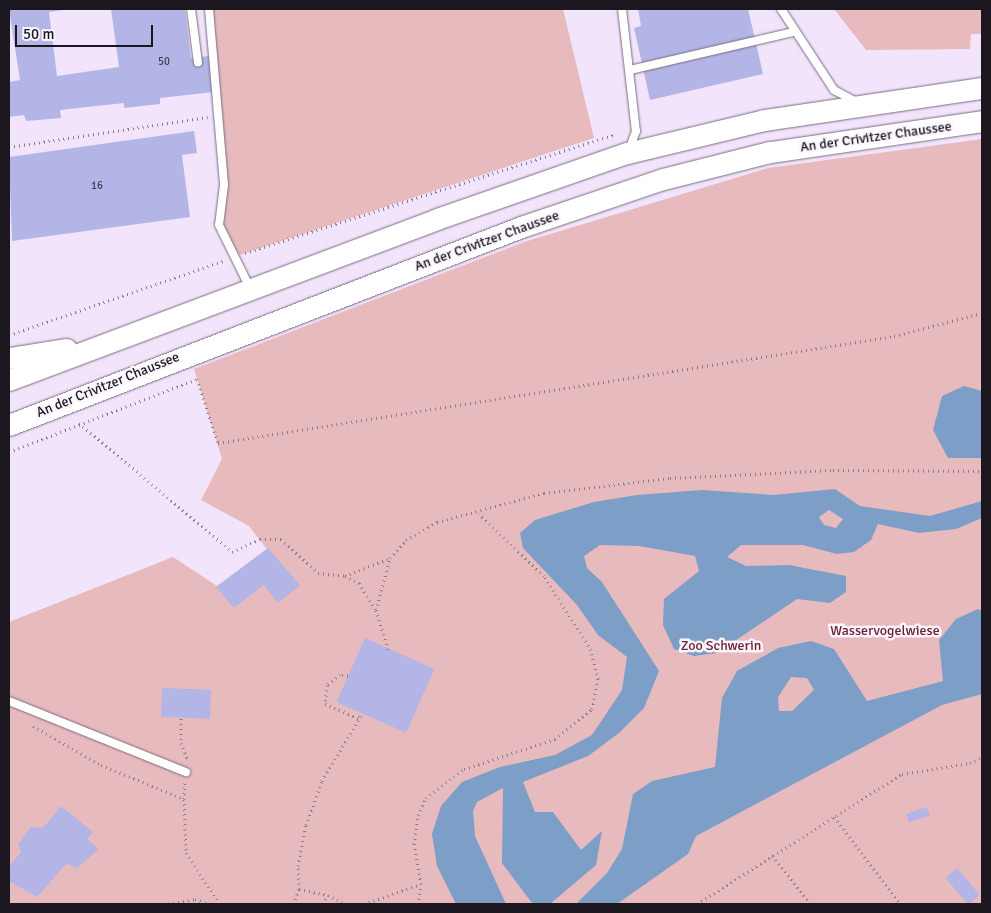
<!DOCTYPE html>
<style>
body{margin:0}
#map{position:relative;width:991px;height:913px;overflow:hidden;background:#f2e4fb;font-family:Signika,sans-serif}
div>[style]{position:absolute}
.green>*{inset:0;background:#e7babe}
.water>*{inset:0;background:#7d9ec6}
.building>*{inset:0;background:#b4b5e7;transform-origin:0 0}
.path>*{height:3px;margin-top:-1.5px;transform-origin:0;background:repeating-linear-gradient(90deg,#867c8c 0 1px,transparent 0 5px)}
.roads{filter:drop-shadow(0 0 1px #796c80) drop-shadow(0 0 1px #796c80)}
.lane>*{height:8px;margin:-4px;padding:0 4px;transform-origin:4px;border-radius:4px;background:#fff}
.secondary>*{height:21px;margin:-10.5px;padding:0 10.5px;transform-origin:10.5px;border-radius:10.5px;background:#fff}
span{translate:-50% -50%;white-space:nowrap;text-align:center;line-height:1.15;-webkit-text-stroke:5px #faf5fe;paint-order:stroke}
.number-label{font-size:11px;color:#423e51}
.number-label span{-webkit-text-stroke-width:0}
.street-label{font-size:14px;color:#1c171f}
.park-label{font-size:14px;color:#692330}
.frame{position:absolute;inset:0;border:10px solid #1c171f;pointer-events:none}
.scale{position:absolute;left:15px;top:25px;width:138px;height:22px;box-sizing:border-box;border:2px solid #1c171f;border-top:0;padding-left:6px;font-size:15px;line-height:18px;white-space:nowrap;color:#1c171f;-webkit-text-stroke:4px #faf5fe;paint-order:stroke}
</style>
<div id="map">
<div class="green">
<div style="clip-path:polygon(209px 9px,563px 9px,594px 138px,236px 256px,219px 225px,224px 185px)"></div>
<div style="clip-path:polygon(834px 9px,982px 9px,982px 34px,971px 34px,970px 49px,866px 50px)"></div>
<div style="clip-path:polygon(982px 139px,982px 904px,9px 904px,9px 622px,173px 557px,217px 586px,267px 549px,249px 526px,201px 500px,222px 459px,194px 369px,524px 242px,768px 168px)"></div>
</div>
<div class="water">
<div style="clip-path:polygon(964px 386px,982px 391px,982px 458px,948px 458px,933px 430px,942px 396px)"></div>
<div style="clip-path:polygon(evenodd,835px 489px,860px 506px,930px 516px,982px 501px,982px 518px,956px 529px,919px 533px,878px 524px,871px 540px,854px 552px,837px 554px,803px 545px,741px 545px,727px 557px,746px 566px,789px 565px,846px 576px,846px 592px,830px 603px,797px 599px,717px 653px,694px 656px,674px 649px,663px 625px,664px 599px,699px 571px,695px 556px,639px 546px,600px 545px,584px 556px,587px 568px,602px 582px,659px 671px,644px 708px,619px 733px,588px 756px,523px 782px,535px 812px,553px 812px,581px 850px,602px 831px,596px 865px,550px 904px,532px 903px,502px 863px,503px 788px,477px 802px,473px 811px,475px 836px,506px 904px,456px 904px,437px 866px,432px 834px,441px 806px,462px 782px,500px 767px,555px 755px,592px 735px,622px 690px,627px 657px,598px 635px,577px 605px,523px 548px,520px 533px,535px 520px,594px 502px,637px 495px,702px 490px,774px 495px,835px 489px,829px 510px,843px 519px,836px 528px,824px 525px,819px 517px,829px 510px)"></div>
<div style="clip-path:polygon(evenodd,978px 609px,982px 611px,982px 694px,942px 705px,696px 836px,688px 854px,617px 904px,576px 904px,607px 873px,622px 849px,633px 794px,652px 781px,715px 767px,722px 698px,737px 671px,778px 648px,811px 641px,834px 649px,867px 701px,943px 681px,939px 640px,956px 619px,978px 609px,791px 677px,807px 678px,814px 690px,792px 711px,779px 711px,778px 697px,791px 677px)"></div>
</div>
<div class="building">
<div style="clip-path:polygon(9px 9px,70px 9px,49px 12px,57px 76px,119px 67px,111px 9px,185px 9px,191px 58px,210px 56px,214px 92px,160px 98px,160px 104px,124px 108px,124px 103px,60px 110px,61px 118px,26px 121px,24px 115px,9px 117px,9px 82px,20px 80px)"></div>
<div style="clip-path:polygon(638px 9px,748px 9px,763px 74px,650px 100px,634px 28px,641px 26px)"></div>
<div style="clip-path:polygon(194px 131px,197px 153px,182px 155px,190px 217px,12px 241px,9px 157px)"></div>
<div style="clip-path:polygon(268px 548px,300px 585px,278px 603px,264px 585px,234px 608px,216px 587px)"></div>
<div style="left:365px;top:638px;width:76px;height:70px;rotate:24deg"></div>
<div style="left:162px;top:688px;width:49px;height:29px;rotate:2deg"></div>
<div style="clip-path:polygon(61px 806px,93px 832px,87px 839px,99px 849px,77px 868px,66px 864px,37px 897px,9px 881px,9px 867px,21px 852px,18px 844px,31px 827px,43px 828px)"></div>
<div style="left:927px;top:807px;width:9px;height:22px;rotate:72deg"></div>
<div style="left:957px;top:868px;width:35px;height:15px;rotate:50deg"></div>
</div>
<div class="path">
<div style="left:9px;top:147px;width:201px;rotate:-8.6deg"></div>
<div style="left:245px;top:253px;width:389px;rotate:-17.8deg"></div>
<div style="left:9px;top:335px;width:226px;rotate:-19.1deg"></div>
<div style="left:79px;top:423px;width:200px;rotate:40.1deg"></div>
<div style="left:232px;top:552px;width:31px;rotate:-25deg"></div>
<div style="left:260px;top:539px;width:21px"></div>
<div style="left:281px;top:539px;width:50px;rotate:42.6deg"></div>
<div style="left:318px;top:573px;width:27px;rotate:6deg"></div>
<div style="left:345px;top:576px;width:16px;rotate:27deg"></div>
<div style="left:359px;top:583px;width:32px;rotate:58deg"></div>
<div style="left:376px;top:610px;width:41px;rotate:72.9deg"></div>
<div style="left:9px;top:452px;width:202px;rotate:-21.2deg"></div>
<div style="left:197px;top:379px;width:67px;rotate:71.8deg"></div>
<div style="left:218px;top:443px;width:684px;rotate:-8.99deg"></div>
<div style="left:894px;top:336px;width:91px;rotate:-14.6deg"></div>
<div style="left:345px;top:576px;width:48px;rotate:-21.8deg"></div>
<div style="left:390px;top:558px;width:24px;rotate:-48deg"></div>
<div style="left:406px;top:540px;width:36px;rotate:-30deg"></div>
<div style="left:437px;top:522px;width:111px;rotate:-15.2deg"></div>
<div style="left:544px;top:493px;width:127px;rotate:-6.8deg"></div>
<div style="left:670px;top:478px;width:163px;rotate:-2.8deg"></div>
<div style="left:833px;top:470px;width:149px;rotate:0.4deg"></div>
<div style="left:376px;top:610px;width:53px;rotate:-74.6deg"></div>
<div style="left:348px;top:676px;width:8px;rotate:-166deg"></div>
<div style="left:340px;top:674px;width:17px;rotate:140deg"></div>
<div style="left:327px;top:685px;width:19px;rotate:96deg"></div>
<div style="left:325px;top:704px;width:38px;rotate:23deg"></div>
<div style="left:181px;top:718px;width:25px;rotate:90deg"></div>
<div style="left:181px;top:743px;width:17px;rotate:69deg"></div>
<div style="left:33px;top:726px;width:78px;rotate:29.8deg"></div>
<div style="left:101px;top:765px;width:90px;rotate:22.3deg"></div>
<div style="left:184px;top:799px;width:54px;rotate:87.9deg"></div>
<div style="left:186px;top:853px;width:61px;rotate:56.3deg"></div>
<div style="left:184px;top:799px;width:17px;rotate:-87deg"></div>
<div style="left:834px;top:817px;width:109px;rotate:52.8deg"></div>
<div style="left:772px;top:856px;width:62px;rotate:50.9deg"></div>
<div style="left:299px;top:889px;width:30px;rotate:12deg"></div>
<div style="left:328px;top:895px;width:19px;rotate:28deg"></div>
<div style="left:168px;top:904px;width:27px;rotate:-10deg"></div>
<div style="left:195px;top:899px;width:15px;rotate:20deg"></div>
<div style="left:293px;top:904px;width:16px;rotate:-68deg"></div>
<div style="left:299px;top:889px;width:23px;rotate:-92deg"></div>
<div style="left:298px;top:866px;width:42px;rotate:-79deg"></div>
<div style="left:306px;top:825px;width:47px;rotate:-70deg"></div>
<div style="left:322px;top:781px;width:78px;rotate:-59.2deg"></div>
<div style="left:323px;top:904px;width:10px;rotate:-61deg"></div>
<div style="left:364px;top:904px;width:60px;rotate:-19.3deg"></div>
<div style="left:418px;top:904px;width:20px;rotate:-81deg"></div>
<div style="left:421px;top:884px;width:41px;rotate:-99.9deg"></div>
<div style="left:414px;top:844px;width:29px;rotate:-82deg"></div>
<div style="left:418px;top:815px;width:19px;rotate:-65deg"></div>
<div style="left:426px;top:798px;width:48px;rotate:-37.3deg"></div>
<div style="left:464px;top:769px;width:96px;rotate:-18.2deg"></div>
<div style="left:555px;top:739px;width:48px;rotate:-39deg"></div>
<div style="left:592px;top:709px;width:31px;rotate:-79deg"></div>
<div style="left:598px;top:679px;width:30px;rotate:-104deg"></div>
<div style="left:591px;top:650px;width:88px;rotate:-122.4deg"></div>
<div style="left:544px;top:576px;width:90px;rotate:-136.4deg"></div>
<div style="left:697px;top:904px;width:243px;rotate:-32.4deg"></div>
<div style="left:902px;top:774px;width:69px;rotate:-9.2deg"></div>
<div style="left:970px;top:763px;width:13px;rotate:-27deg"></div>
</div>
<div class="roads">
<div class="lane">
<div style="left:191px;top:9px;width:54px;rotate:82.6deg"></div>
<div style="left:209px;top:9px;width:177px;rotate:85.1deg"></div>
<div style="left:224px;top:185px;width:40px;rotate:97.1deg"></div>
<div style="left:219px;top:225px;width:70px;rotate:63.8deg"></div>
<div style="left:622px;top:9px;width:123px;rotate:83.5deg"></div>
<div style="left:636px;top:131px;width:20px;rotate:110deg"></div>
<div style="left:781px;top:9px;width:97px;rotate:56.8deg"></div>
<div style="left:834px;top:90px;width:26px;rotate:28deg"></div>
<div style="left:630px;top:70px;width:167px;rotate:-13.1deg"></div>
<div style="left:9px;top:701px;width:191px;rotate:21.9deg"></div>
</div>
<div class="secondary">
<div style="left:9px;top:358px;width:58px;rotate:-9deg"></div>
<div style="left:9px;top:380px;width:457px;rotate:-20.6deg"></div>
<div style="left:437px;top:219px;width:201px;rotate:-19.2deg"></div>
<div style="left:627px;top:153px;width:141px;rotate:-13.5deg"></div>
<div style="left:764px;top:120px;width:220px;rotate:-8.4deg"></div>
<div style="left:9px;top:425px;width:549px;rotate:-21.14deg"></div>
<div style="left:521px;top:227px;width:150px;rotate:-18.7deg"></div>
<div style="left:663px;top:179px;width:110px;rotate:-14.2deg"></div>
<div style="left:770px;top:152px;width:214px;rotate:-8.3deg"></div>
</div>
</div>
<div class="number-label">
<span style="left:164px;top:62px">50</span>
<span style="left:97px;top:186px">16</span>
</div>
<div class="street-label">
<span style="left:876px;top:137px;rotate:-8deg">An der Crivitzer Chaussee</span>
<span style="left:487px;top:241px;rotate:-20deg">An der Crivitzer Chaussee</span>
<span style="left:108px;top:385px;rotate:-22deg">An der Crivitzer Chaussee</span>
</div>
<div class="park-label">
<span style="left:885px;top:631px">Wasservogelwiese</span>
<span style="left:721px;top:646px">Zoo Schwerin</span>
</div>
<div class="frame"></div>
<div class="scale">50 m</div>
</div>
